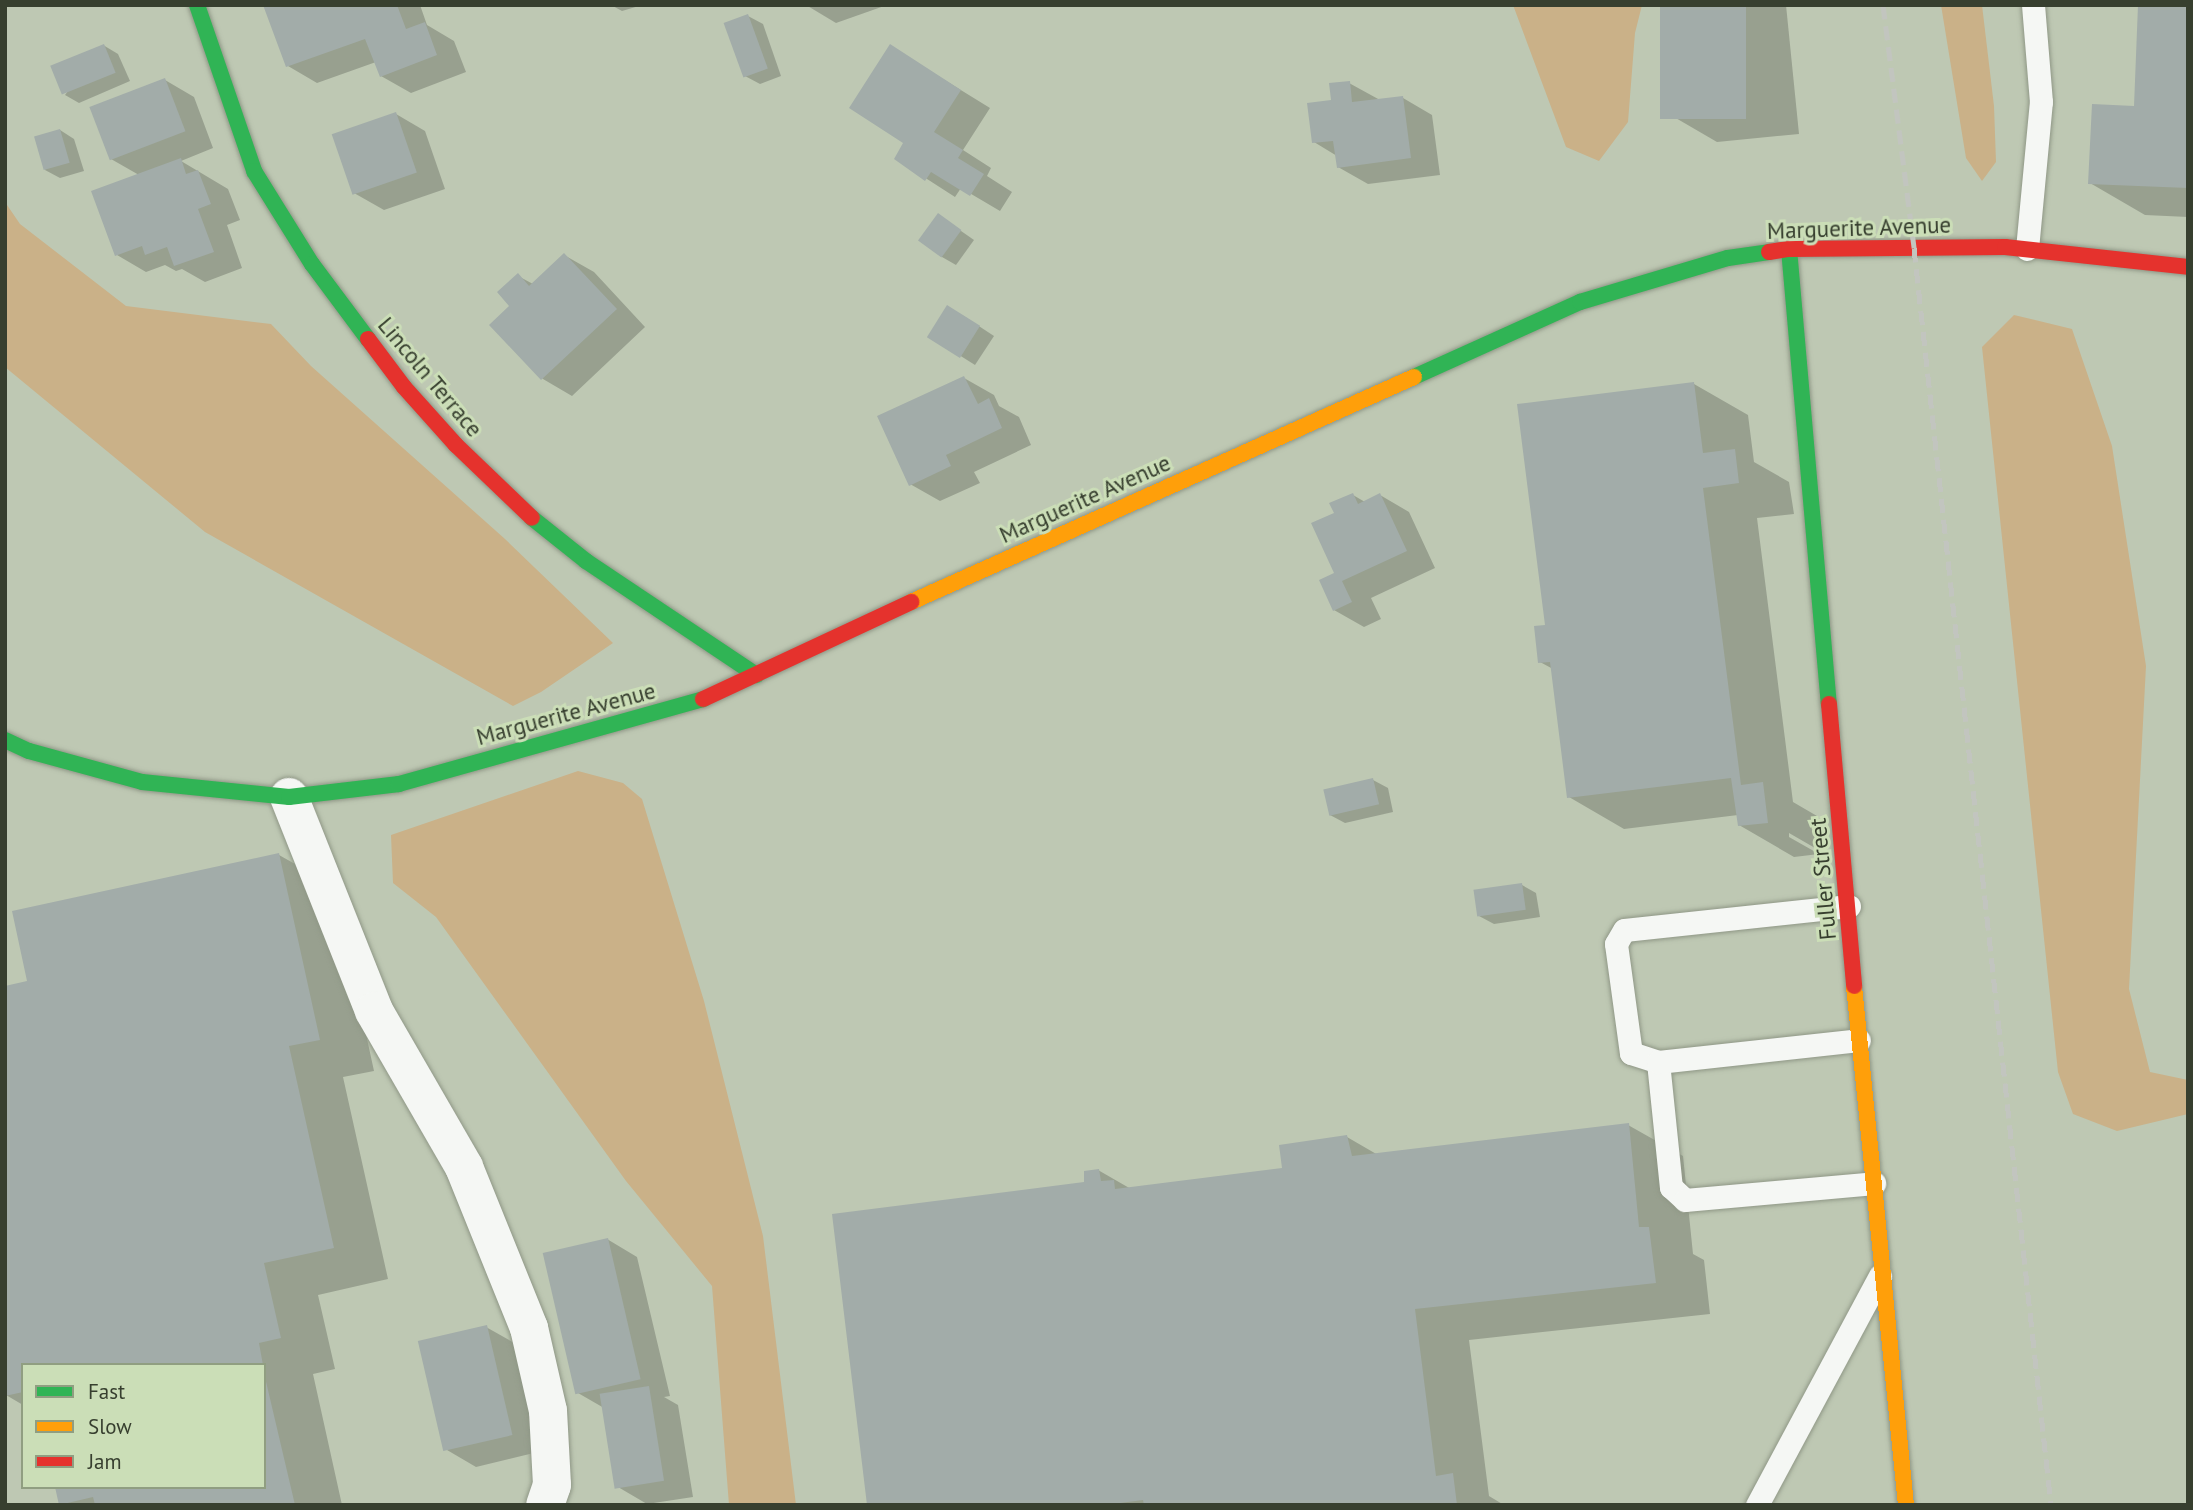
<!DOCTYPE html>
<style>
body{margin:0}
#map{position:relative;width:2193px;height:1510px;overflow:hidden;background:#bec8b3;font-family:"PT Sans",sans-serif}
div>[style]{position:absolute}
.green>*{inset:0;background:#cab188}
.shadow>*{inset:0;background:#0003}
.building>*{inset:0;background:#a2aca9;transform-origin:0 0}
.roads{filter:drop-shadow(0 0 2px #8f9786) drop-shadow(0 0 2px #8f9786)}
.lane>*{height:23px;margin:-11.5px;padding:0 11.5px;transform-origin:11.5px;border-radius:11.5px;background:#f5f7f4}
.street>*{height:38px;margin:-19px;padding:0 19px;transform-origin:19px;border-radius:19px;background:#f5f7f4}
.fast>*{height:16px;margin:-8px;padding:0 8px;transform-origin:8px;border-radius:8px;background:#30b455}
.slow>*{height:16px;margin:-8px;padding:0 8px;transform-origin:8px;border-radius:8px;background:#ff9f0a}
.jam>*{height:16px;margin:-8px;padding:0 8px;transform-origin:8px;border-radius:8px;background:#e5322d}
.rail>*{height:5px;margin-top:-2.5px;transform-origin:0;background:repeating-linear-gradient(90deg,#c2c5bf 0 14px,transparent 0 21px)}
span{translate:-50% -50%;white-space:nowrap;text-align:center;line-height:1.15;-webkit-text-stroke:6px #cbdeb7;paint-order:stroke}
.street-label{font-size:23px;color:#373f2f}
.frame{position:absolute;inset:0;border:7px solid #373f2f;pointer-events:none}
.legend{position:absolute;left:21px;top:1363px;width:245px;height:126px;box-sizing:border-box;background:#cbdeb7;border:2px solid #909e81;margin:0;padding:9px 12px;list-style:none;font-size:21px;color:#373f2f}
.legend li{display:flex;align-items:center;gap:14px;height:35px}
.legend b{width:35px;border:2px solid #909e81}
</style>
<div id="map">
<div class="green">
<div style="clip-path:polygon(1513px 5px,1642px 5px,1635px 33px,1628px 122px,1599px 161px,1566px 147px)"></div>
<div style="clip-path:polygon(1941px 5px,1982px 5px,1994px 106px,1996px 162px,1982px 181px,1966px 158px)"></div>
<div style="clip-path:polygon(5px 202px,20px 224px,126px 306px,271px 324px,311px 366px,505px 539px,613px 643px,541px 692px,513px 706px,205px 532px,5px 367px)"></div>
<div style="clip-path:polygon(2014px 315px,2072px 329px,2112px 446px,2146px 666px,2129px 989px,2150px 1072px,2188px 1080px,2188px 1114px,2117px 1131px,2073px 1114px,2058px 1072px,1982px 347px)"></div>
<div style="clip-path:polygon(578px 771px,623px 783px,642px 799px,704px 1001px,763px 1236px,796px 1505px,729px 1505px,712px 1286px,626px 1181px,436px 917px,393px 883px,391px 835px)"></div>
</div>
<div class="shadow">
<div style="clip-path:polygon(265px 5px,420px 5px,427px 25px,454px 41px,466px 72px,411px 93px,381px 76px,376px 62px,317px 83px,288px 66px)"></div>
<div style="clip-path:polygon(611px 5px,639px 5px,639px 6px,622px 11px)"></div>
<div style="clip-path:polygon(806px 5px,887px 5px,836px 23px)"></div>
<div style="clip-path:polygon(1662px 5px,1786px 5px,1799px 134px,1717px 142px,1674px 117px)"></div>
<div style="clip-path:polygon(2188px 5px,2188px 217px,2145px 215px,2090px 183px,2136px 108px)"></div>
<div style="clip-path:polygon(748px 16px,763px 24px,781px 76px,760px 84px,745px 76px)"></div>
<div style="clip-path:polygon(103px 45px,118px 54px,130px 81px,79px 103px,65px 95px)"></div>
<div style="clip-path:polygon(891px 47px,990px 108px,963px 150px,991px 168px,987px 176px,1012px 192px,1000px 211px,961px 188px,955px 197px,896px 159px,906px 143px)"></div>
<div style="clip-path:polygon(165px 80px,194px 97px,213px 148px,181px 161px,228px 189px,240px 220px,227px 225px,242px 268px,205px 282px,182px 269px,176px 271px,165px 265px,146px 272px,117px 255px,139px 175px,111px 159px)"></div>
<div style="clip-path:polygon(1349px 83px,1380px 100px,1403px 98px,1432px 115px,1440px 175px,1368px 184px,1338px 167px,1337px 156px,1314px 142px,1333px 101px)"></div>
<div style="clip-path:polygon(396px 114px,425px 131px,445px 189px,384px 210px,354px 193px)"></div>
<div style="clip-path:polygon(60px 130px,74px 139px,84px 171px,60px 178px,45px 170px)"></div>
<div style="clip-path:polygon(938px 215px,974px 240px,956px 265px,942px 257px)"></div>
<div style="clip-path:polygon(564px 255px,594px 272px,645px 327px,572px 396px,543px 379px,492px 325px,512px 306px,518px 276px,533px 284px)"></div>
<div style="clip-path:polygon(962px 315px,994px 336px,975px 365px,929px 336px)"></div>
<div style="clip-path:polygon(964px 378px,994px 395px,999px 406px,1019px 417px,1031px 445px,974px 472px,980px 483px,940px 501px,910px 484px)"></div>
<div style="clip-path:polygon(1694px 384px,1748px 415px,1754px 462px,1789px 482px,1794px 514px,1757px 518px,1793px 802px,1817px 816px,1822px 852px,1789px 833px,1789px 837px,1819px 854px,1794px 857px,1739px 825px,1738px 815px,1624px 829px,1569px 797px,1553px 669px,1540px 662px,1547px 626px)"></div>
<div style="clip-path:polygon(1353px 495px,1365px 502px,1380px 495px,1409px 512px,1435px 568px,1371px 598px,1381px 619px,1364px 627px,1334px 610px,1336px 513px)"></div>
<div style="clip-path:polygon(1373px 780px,1388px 788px,1393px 812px,1345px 823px,1330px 815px)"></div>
<div style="clip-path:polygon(279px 855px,334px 886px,374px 1071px,343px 1077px,388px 1279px,318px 1295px,335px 1369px,313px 1374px,342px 1505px,62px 1505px,57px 1487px,264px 1487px,264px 1365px,23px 1365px,23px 1405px,6px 1395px,30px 982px)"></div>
<div style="clip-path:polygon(1522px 885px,1536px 893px,1540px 917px,1494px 924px,1479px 916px)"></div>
<div style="clip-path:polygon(1628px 1125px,1683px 1156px,1693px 1254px,1704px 1260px,1710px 1314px,1469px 1340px,1489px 1496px,1504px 1505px,869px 1505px,1098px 1170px,1131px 1189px,1284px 1170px,1347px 1137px,1378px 1155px)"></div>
<div style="clip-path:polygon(607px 1239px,637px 1257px,670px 1396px,664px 1397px,678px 1405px,693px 1497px,647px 1504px,618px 1487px,604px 1408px,578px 1393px)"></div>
<div style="clip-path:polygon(486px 1327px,516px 1344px,542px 1451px,476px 1467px,447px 1450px)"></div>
</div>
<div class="building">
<div style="clip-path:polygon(263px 5px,397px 5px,406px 29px,425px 22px,437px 55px,380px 77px,365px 39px,286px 67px)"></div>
<div style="left:1660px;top:5px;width:86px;height:114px"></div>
<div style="clip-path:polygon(2138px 5px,2188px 5px,2188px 188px,2088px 184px,2092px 104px,2134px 106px)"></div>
<div style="left:748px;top:14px;width:58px;height:26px;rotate:70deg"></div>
<div style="left:104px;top:44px;width:31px;height:58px;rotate:68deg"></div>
<div style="clip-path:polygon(890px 44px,961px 90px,934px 132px,963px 150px,958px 158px,984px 174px,970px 196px,931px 172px,925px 181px,894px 159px,903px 143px,849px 108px)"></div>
<div style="left:165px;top:78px;width:57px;height:81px;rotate:69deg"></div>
<div style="clip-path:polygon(1350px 81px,1352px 102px,1403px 96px,1411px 158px,1337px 168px,1333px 141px,1312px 143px,1307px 103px,1331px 100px,1329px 83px)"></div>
<div style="left:396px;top:112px;width:64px;height:68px;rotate:71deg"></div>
<div style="left:60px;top:129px;width:35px;height:27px;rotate:74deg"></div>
<div style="clip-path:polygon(181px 158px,186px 174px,198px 170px,211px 204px,198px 209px,214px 252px,174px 266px,167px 247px,145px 255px,142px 246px,115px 256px,91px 191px)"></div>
<div style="left:938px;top:213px;width:29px;height:34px;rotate:36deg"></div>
<div style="clip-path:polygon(564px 253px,617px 309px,541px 380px,489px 325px,509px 306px,497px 292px,518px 273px,529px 286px)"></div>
<div style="left:947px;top:305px;width:39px;height:38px;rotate:32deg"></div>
<div style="clip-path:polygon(964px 376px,978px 404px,989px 398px,1002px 428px,946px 455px,951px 466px,909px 486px,877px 416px)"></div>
<div style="clip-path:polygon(1694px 382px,1703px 453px,1735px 449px,1739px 483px,1703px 488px,1741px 785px,1763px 782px,1768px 823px,1738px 826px,1731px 778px,1567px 798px,1550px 662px,1538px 663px,1534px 626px,1545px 625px,1517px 404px)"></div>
<div style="clip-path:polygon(1353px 493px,1358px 504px,1380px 493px,1407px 551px,1342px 581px,1352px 602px,1333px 611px,1319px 580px,1334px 573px,1311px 523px,1334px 513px,1329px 503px)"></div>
<div style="left:1373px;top:778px;width:27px;height:51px;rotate:77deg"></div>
<div style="clip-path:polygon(279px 853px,320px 1040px,289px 1046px,334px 1248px,264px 1263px,281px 1338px,259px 1343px,263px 1365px,23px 1365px,23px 1392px,5px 1396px,5px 986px,27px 981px,12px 911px)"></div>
<div style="left:1522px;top:883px;width:27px;height:49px;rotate:82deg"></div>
<div style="clip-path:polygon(1629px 1123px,1639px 1227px,1649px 1227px,1656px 1283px,1415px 1309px,1436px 1476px,1453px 1473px,1457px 1505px,1144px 1505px,1143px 1500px,1105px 1505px,867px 1505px,832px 1214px,1084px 1182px,1084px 1171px,1099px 1169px,1101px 1181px,1114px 1180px,1115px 1189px,1282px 1168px,1279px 1145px,1347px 1135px,1352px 1156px)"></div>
<div style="left:608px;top:1238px;width:145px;height:67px;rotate:77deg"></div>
<div style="left:487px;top:1325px;width:113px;height:71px;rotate:77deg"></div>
<div style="clip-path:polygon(264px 1373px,295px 1505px,95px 1505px,93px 1497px,59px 1505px,55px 1487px,264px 1487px)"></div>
<div style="left:649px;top:1386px;width:96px;height:50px;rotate:81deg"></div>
</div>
<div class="roads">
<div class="lane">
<div style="left:2027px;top:249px;width:148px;rotate:-84.6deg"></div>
<div style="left:2041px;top:102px;width:97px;rotate:-94.7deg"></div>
<div style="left:1849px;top:906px;width:226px;rotate:173.9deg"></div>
<div style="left:1624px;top:930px;width:16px;rotate:120deg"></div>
<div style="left:1616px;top:944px;width:110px;rotate:82.2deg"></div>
<div style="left:1631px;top:1053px;width:28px;rotate:18deg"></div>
<div style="left:1658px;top:1062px;width:126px;rotate:84.1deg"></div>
<div style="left:1671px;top:1187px;width:19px;rotate:43deg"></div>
<div style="left:1685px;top:1200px;width:190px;rotate:-5.1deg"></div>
<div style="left:1658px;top:1062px;width:202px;rotate:-6.2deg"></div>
<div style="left:1757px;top:1505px;width:260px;rotate:-61.8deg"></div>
</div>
<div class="street">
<div style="left:289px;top:797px;width:230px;rotate:68.3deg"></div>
<div style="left:374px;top:1011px;width:180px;rotate:60deg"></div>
<div style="left:464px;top:1167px;width:174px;rotate:68deg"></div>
<div style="left:529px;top:1328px;width:85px;rotate:77.1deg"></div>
<div style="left:548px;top:1411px;width:74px;rotate:86.9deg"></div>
<div style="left:552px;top:1485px;width:21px;rotate:109deg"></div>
</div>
<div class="fast">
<div style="left:197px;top:5px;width:176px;rotate:71deg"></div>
<div style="left:254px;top:171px;width:110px;rotate:58.1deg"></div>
<div style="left:312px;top:264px;width:94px;rotate:53.3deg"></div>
<div style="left:1789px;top:249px;width:457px;rotate:85deg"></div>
<div style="left:1414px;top:377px;width:182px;rotate:-24.3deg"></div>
<div style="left:1580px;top:302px;width:154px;rotate:-16.6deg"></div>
<div style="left:1728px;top:258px;width:41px;rotate:-8.3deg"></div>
<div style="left:532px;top:518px;width:69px;rotate:38.5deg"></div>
<div style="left:586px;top:561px;width:205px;rotate:33.8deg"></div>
<div style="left:5px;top:740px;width:26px;rotate:25deg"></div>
<div style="left:29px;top:751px;width:117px;rotate:15.3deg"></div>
<div style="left:142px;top:782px;width:148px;rotate:5.8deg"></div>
<div style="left:289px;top:797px;width:111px;rotate:-6.7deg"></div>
<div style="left:399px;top:784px;width:316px;rotate:-15.6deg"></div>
</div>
<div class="slow">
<div style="left:911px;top:602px;width:551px;rotate:-24.1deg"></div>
<div style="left:1854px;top:986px;width:522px;rotate:84.28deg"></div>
</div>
<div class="jam">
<div style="left:1769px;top:252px;width:20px;rotate:-9deg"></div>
<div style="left:1789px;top:249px;width:216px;rotate:-0.5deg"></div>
<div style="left:2005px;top:247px;width:184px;rotate:6.2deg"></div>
<div style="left:368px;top:339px;width:60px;rotate:53.1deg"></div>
<div style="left:404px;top:387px;width:78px;rotate:48.1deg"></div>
<div style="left:456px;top:445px;width:105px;rotate:43.8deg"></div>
<div style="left:703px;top:699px;width:230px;rotate:-25deg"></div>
<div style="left:1829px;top:704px;width:283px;rotate:84.9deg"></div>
</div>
</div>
<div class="rail">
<div style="left:1883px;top:5px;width:245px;rotate:82.7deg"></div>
<div style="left:1914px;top:248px;width:1264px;rotate:83.78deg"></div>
</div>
<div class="street-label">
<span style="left:1859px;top:228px;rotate:-2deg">Marguerite Avenue</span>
<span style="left:430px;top:377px;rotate:50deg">Lincoln Terrace</span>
<span style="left:1085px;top:499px;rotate:-24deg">Marguerite Avenue</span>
<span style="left:566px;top:714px;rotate:-15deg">Marguerite Avenue</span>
<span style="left:1823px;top:879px;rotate:-95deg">Fuller Street</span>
</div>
<div class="frame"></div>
<ul class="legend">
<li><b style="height:9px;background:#30b455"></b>Fast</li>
<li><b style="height:9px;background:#ff9f0a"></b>Slow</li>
<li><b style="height:9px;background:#e5322d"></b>Jam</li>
</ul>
</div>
